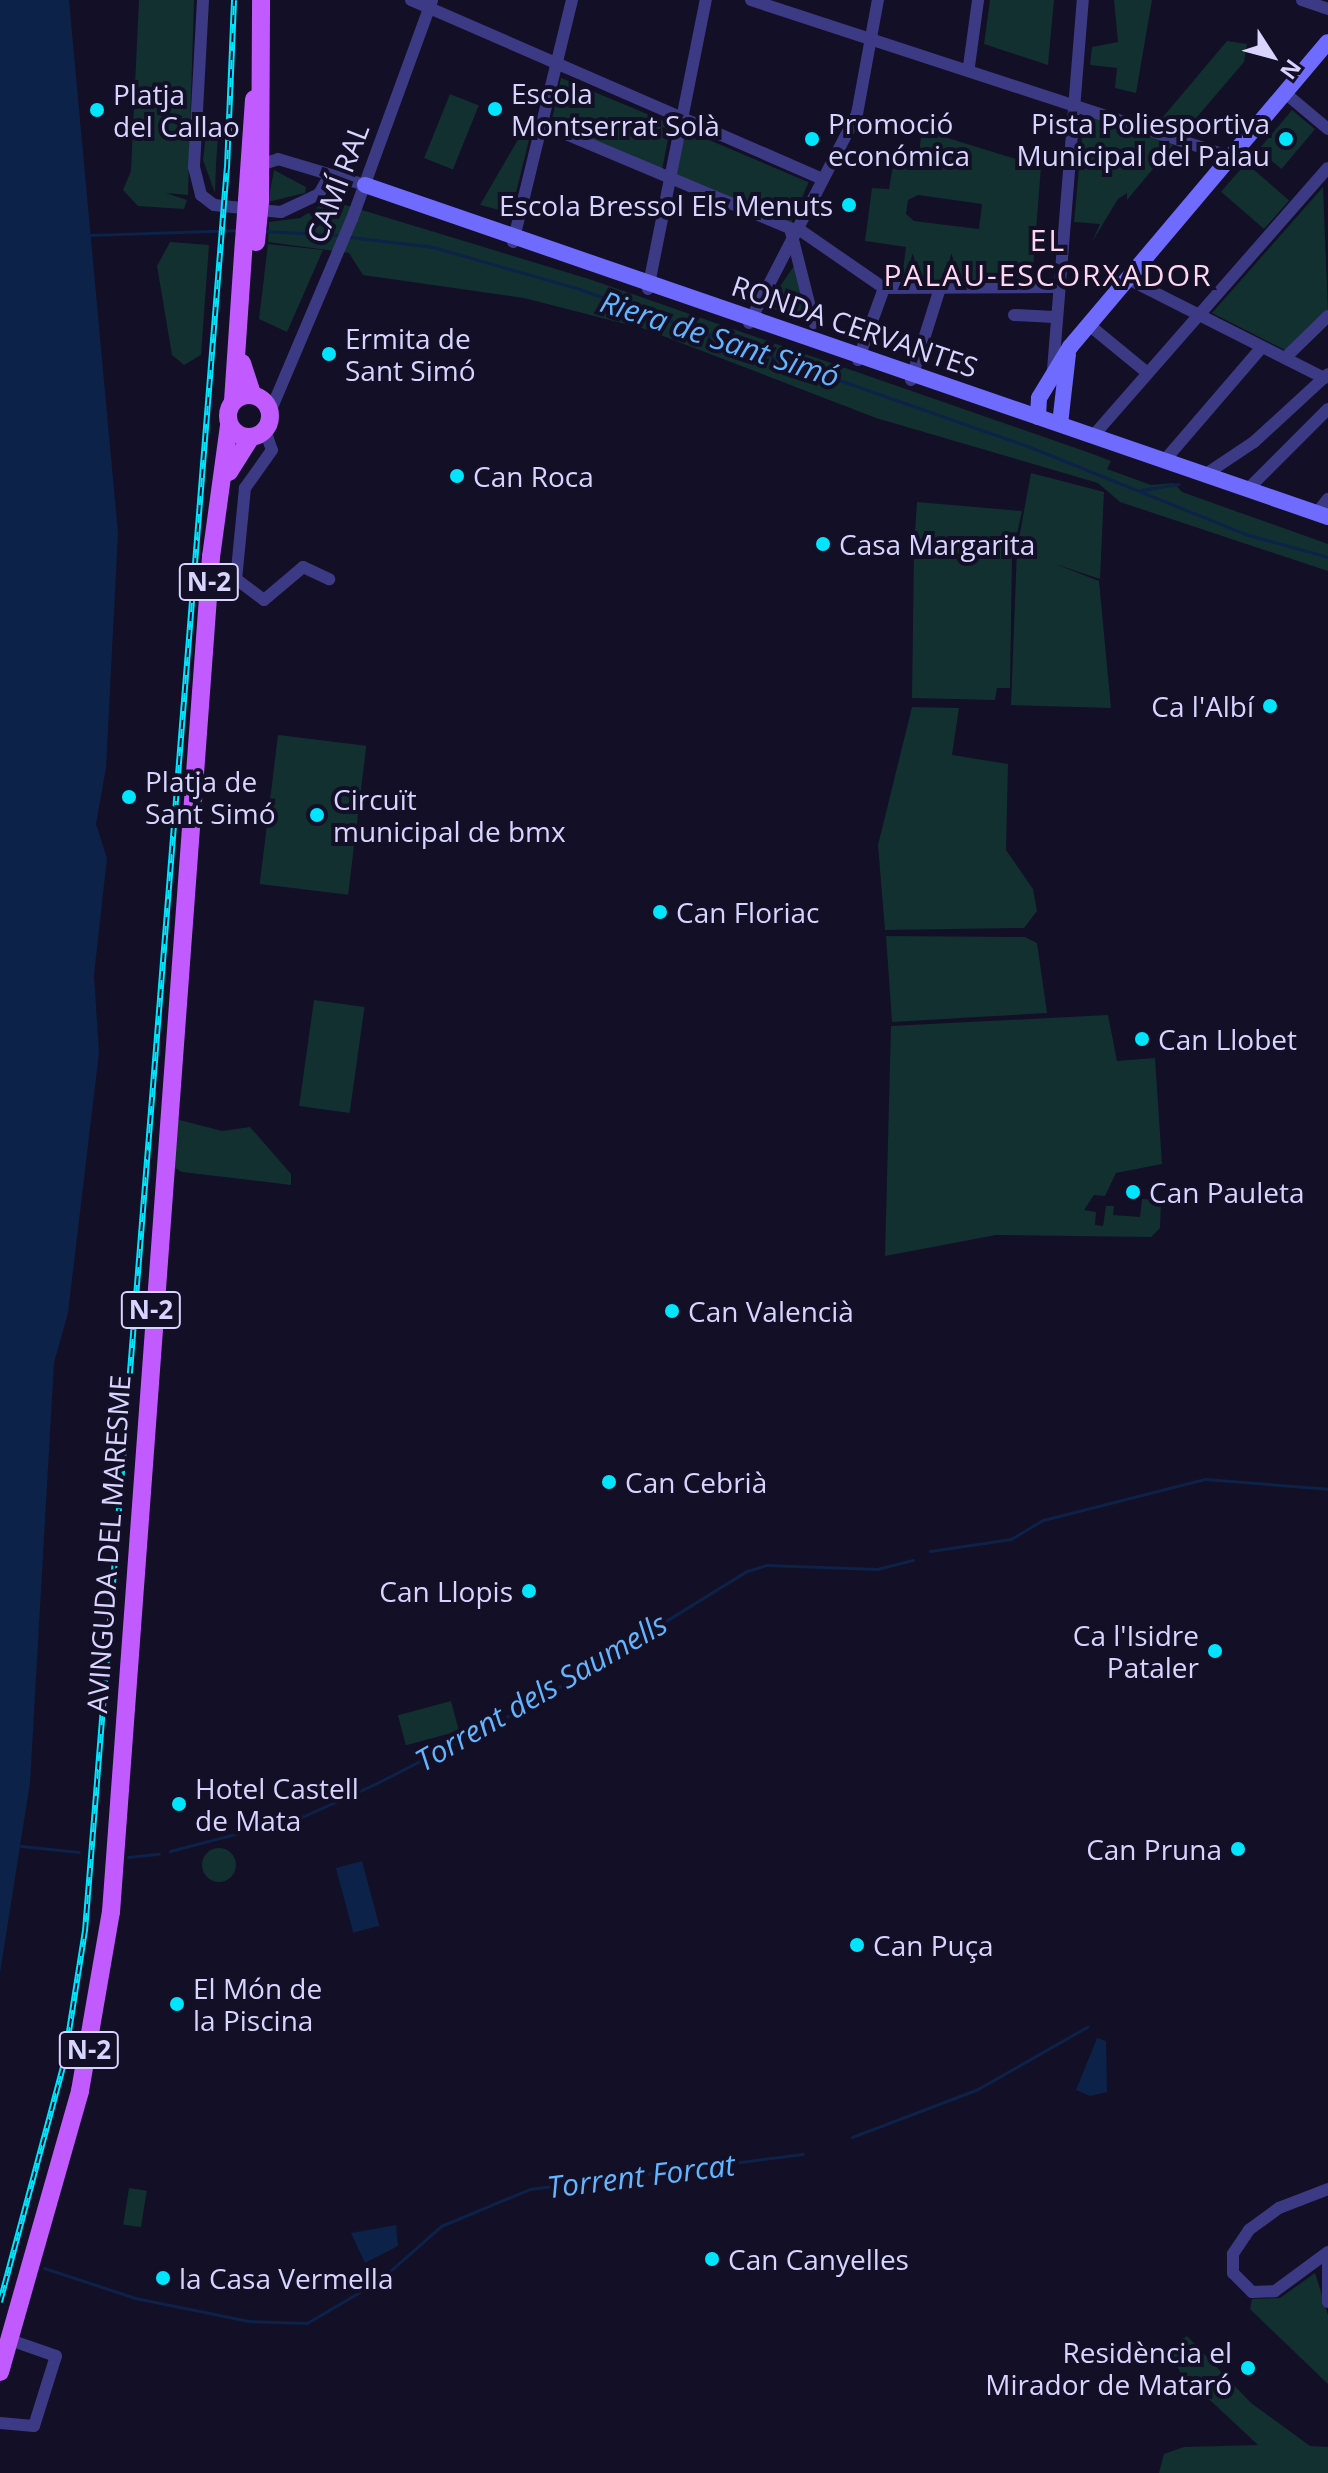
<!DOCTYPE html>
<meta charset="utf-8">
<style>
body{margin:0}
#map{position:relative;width:1328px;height:2473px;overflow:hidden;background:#130f26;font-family:"Open Sans",sans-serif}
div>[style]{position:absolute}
.green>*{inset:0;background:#12302f;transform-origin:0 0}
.round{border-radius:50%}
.water>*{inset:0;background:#0c2248;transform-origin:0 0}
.stream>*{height:3px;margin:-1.5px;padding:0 1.5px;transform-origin:1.5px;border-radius:1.5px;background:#0c2248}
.street>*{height:12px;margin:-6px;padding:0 6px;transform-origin:6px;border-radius:6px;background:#3d3a85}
.secondary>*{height:16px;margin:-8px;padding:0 8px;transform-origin:8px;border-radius:8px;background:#6f6bff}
.primary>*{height:18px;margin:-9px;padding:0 9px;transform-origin:9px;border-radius:9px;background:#c25bff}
.primary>.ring{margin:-9px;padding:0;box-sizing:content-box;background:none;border:18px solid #c25bff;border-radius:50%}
.rail>*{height:6px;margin-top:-3px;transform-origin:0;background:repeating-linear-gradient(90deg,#130f26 0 9px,#00e5ff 0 18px);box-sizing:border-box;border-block:2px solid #00e5ff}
.primary-bridge>*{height:18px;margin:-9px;padding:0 9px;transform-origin:9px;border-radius:9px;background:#c25bff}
.dots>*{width:22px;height:22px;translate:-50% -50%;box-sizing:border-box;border:4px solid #130f26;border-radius:50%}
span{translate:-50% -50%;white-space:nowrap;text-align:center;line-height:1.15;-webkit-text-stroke:8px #130f26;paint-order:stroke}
.shield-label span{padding:2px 6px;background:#130f26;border:2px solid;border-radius:6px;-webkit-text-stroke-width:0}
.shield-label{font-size:26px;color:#d9d4ff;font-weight:700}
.poi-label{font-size:28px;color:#d9d4ff}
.left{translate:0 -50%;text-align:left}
.right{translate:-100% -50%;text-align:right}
.street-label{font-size:28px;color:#d9d4ff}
.neighbourhood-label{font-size:30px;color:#ffd6f0;letter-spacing:2px}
.water-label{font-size:30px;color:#62b6ff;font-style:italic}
.north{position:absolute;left:1232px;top:16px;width:80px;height:80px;-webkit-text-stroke:6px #130f26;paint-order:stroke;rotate:126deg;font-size:22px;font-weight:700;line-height:32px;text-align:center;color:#d9d4ff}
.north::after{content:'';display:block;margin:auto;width:28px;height:36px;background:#d9d4ff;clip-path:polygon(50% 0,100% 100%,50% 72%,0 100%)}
</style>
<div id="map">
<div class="green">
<div style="clip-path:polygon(139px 0,194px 0,188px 195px,166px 193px,187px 200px,184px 209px,138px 206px,123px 190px,131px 171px)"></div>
<div style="clip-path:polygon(990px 0,1054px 0,1048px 65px,984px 44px)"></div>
<div style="clip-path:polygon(1114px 0,1152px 0,1136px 93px,1115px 88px,1117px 68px,1090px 65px,1092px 47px,1118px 42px)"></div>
<div style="clip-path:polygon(1227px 41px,1247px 44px,1244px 62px,1185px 131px,1167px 126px,1156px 138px,1173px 145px,1127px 200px,1127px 193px,1118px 199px,1092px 242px,1100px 224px,1074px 222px,1084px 115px,1147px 136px)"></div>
<div style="clip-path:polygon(561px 78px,671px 124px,662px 170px,551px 124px)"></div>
<div style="left:450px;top:94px;width:31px;height:69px;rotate:22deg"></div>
<div style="left:1292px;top:110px;width:30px;height:52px;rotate:40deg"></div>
<div style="clip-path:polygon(219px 125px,216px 164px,215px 193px,203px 160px,206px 135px)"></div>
<div style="clip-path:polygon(evenodd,922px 130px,1041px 167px,1032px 282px,901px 285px,906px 247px,865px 241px,872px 188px,889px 189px,893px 165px,917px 169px,922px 130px,918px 195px,982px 204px,979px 229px,914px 221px,906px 214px,908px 200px,918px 195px)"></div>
<div style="left:688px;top:131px;width:131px;height:48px;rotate:23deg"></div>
<div style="clip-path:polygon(520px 136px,529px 140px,511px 213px,480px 205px)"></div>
<div style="left:1246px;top:163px;width:57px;height:38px;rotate:41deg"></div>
<div style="clip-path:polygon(274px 170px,306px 187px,305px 193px,268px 202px)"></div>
<div style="clip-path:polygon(1323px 187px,1328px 313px,1289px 352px,1212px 313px)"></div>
<div style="clip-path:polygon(329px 200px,589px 279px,1090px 453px,1111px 461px,1107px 469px,1151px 485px,1174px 483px,1182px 492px,1328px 544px,1328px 571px,1120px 502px,1098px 483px,876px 418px,645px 329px,524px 298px,363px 275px,349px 253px,268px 242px,269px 222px,300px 218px)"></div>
<div style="clip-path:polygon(170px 242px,209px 245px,201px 355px,184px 365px,172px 355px,157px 266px)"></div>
<div style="clip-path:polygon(268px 244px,323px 250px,287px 332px,259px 319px)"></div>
<div style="clip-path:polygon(796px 263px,809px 319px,806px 320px,766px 307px)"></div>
<div style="clip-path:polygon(1031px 473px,1104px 492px,1100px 579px,1055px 564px,1099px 581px,1111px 708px,1011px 705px,1017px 549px)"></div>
<div style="clip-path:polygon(917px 502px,1022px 511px,1012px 557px,1010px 688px,997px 688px,995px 700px,912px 698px,914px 551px,953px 552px,914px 547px)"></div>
<div style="clip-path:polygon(912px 707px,959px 708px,952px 755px,1008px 764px,1006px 850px,1033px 889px,1037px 911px,1024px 928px,885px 930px,878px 845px)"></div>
<div style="left:278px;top:735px;width:89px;height:150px;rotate:7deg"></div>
<div style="clip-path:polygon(886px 936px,1025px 937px,1037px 943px,1047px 1013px,892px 1022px)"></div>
<div style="left:314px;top:1000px;width:51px;height:107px;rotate:8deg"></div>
<div style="clip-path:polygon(1108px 1015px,1117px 1061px,1155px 1058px,1162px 1164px,1116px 1173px,1105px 1196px,1094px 1195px,1084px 1210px,1096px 1212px,1095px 1225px,1103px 1226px,1106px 1206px,1114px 1206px,1113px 1215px,1140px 1217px,1142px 1199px,1161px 1200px,1160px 1228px,1151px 1237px,996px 1235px,885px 1256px,891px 1026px)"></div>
<div style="clip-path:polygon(176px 1119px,222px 1131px,250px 1127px,291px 1174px,291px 1185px,182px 1172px,173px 1167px)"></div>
<div style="left:451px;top:1701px;width:31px;height:55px;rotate:75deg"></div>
<div class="round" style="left:202px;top:1848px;width:34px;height:34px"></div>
<div style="left:129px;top:2188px;width:18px;height:37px;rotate:9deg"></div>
<div style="clip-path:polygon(1315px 2273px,1328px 2315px,1328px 2384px,1250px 2309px,1252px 2299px,1280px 2298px)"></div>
<div style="clip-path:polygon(1187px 2336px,1251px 2403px,1310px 2446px,1328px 2447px,1328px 2473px,1159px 2473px,1164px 2454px,1184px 2447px,1258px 2445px,1180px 2372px,1170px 2349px)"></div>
</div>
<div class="water">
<div style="clip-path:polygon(0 0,69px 0,118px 533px,106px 768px,96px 824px,107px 858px,94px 975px,99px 1053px,68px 1313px,54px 1363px,30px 1783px,0 1973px)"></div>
<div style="left:362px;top:1861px;width:67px;height:27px;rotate:75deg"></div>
<div style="clip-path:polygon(1097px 2038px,1106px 2041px,1107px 2092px,1090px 2096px,1076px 2090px)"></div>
<div style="clip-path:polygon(396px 2225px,398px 2246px,365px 2263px,351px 2233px)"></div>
</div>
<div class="stream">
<div style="left:262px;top:231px;width:80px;rotate:2.9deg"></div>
<div style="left:90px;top:235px;width:149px;rotate:-1.9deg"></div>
<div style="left:350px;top:237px;width:84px;rotate:6.9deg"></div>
<div style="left:433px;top:247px;width:152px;rotate:16deg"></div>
<div style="left:579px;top:289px;width:478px;rotate:19.3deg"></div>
<div style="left:1030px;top:447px;width:232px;rotate:22deg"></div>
<div style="left:1245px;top:534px;width:86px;rotate:15.5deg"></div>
<div style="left:1141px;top:490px;width:38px;rotate:-9deg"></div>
<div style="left:930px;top:1551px;width:82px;rotate:-8.4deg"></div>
<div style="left:1011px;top:1539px;width:37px;rotate:-31deg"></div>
<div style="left:1043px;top:1520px;width:167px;rotate:-14.2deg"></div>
<div style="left:1205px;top:1479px;width:123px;rotate:4.6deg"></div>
<div style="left:21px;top:1846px;width:58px;rotate:5.9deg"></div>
<div style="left:170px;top:1851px;width:138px;rotate:-14.6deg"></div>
<div style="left:304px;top:1816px;width:80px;rotate:-24.3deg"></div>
<div style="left:377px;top:1783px;width:175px;rotate:-27.1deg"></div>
<div style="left:533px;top:1703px;width:251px;rotate:-31.7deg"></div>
<div style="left:747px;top:1571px;width:21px;rotate:-17deg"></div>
<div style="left:767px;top:1565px;width:110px;rotate:2.1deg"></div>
<div style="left:877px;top:1569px;width:37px;rotate:-14deg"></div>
<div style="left:128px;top:1857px;width:31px;rotate:-6deg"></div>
<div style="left:852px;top:2137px;width:133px;rotate:-20.8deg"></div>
<div style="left:976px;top:2090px;width:128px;rotate:-29.6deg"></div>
<div style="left:44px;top:2268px;width:96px;rotate:18.2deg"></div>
<div style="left:135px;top:2298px;width:116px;rotate:11.4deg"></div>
<div style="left:249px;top:2321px;width:58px;rotate:2deg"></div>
<div style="left:307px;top:2323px;width:85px;rotate:-30.5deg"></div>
<div style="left:380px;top:2280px;width:81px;rotate:-41.5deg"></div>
<div style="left:441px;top:2226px;width:96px;rotate:-22.6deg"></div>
<div style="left:530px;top:2189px;width:275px;rotate:-7.3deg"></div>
</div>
<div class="street">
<div style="left:203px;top:0;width:167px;rotate:93.1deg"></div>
<div style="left:194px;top:167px;width:29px;rotate:76deg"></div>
<div style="left:201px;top:195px;width:16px;rotate:38deg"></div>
<div style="left:214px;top:205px;width:67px;rotate:6deg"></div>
<div style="left:281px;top:212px;width:42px;rotate:-25.3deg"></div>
<div style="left:319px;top:194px;width:22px;rotate:-60deg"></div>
<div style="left:411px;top:0;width:448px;rotate:23.5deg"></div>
<div style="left:751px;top:0;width:505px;rotate:18.11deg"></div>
<div style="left:1302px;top:0;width:28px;rotate:19deg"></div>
<div style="left:969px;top:66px;width:67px;rotate:-82.2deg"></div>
<div style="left:1285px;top:93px;width:56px;rotate:39.9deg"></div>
<div style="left:542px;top:124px;width:269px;rotate:22.8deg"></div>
<div style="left:790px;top:228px;width:98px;rotate:75.8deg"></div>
<div style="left:257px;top:166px;width:22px;rotate:-18deg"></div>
<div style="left:278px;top:159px;width:91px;rotate:16.6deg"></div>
<div style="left:797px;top:228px;width:106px;rotate:34.6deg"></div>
<div style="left:884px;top:288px;width:172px;rotate:-0.3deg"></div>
<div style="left:513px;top:242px;width:249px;rotate:-76.3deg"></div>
<div style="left:1128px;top:279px;width:220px;rotate:26.8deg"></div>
<div style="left:648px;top:289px;width:295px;rotate:-78.7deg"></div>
<div style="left:1014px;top:315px;width:40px;rotate:2.9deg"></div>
<div style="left:749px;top:323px;width:235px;rotate:-62.7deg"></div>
<div style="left:857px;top:114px;width:116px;rotate:-79.6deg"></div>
<div style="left:1089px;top:325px;width:72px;rotate:39.4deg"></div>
<div style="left:1285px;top:358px;width:60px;rotate:-44.3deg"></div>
<div style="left:858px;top:360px;width:77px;rotate:-70.1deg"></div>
<div style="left:1053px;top:370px;width:371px;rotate:-85.4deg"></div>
<div style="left:911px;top:380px;width:96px;rotate:-72.5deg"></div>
<div style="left:270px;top:412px;width:210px;rotate:-67deg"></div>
<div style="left:352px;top:219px;width:233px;rotate:-69.9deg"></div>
<div style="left:265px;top:430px;width:21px;rotate:71deg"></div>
<div style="left:272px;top:450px;width:47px;rotate:125.4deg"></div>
<div style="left:245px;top:488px;width:91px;rotate:95.6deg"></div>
<div style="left:236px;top:579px;width:35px;rotate:37deg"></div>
<div style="left:264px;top:600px;width:51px;rotate:-40.2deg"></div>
<div style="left:303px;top:567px;width:29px;rotate:25deg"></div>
<div style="left:1093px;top:436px;width:356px;rotate:-48.8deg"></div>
<div style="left:1164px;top:461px;width:150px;rotate:-49.3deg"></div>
<div style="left:1206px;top:474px;width:58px;rotate:-33.7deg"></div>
<div style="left:1254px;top:442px;width:100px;rotate:-42.6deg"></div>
<div style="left:1248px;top:489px;width:113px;rotate:-45deg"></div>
<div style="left:1317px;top:513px;width:18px;rotate:-52deg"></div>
<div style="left:1328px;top:2189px;width:53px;rotate:158.8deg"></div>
<div style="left:1279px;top:2208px;width:37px;rotate:144deg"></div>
<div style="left:1249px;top:2230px;width:29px;rotate:124deg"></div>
<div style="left:1233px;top:2254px;width:19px;rotate:90deg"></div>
<div style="left:1233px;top:2273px;width:27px;rotate:45deg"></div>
<div style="left:1252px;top:2292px;width:23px;rotate:-2deg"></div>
<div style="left:1275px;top:2291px;width:66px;rotate:-36.3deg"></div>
<div style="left:1328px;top:2263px;width:39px;rotate:90deg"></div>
<div style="left:0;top:2423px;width:34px;rotate:5deg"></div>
<div style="left:34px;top:2426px;width:73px;rotate:-72.6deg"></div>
<div style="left:56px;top:2356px;width:49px;rotate:-160.8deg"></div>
</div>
<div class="secondary">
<div style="left:365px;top:185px;width:1019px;rotate:19.02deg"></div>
<div style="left:1038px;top:417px;width:19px;rotate:-87deg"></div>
<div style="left:1039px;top:398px;width:60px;rotate:-58.7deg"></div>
<div style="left:1070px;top:347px;width:399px;rotate:-49.8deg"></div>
<div style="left:1060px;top:424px;width:70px;rotate:-83.5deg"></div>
</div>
<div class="primary">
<div style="left:247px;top:200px;width:101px;rotate:-86deg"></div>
<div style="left:260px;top:201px;width:201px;rotate:-89.7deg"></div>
<div style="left:242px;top:363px;width:33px;rotate:72deg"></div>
<div class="ring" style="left:228px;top:395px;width:24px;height:24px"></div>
<div style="left:233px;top:401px;width:160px;rotate:-86.1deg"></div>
<div style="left:229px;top:472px;width:41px;rotate:-57.8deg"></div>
<div style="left:0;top:2372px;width:292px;rotate:-74.1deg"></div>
<div style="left:80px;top:2091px;width:182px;rotate:-80.2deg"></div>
<div style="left:111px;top:1912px;width:1359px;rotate:-85.78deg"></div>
<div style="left:211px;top:557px;width:133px;rotate:-82.2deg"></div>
</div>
<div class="rail">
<div style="left:0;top:2302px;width:247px;rotate:-75deg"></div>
<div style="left:64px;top:2063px;width:134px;rotate:-81deg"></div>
<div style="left:85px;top:1931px;width:1769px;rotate:-85.4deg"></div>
<div style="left:227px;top:168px;width:168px;rotate:-87.6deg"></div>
</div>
<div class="primary-bridge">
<div style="left:244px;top:241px;width:41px;rotate:-85.8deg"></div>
<div style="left:256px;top:242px;width:41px;rotate:-84.4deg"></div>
</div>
<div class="dots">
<div style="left:495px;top:109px;background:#00e5ff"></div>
<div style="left:97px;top:110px;background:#00e5ff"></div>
<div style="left:812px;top:139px;background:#00e5ff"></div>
<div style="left:1286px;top:139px;background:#00e5ff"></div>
<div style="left:849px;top:205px;background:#00e5ff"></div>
<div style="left:329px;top:354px;background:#00e5ff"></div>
<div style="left:457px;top:476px;background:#00e5ff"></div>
<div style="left:823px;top:544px;background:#00e5ff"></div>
<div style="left:1270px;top:706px;background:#00e5ff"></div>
<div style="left:129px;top:797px;background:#00e5ff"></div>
<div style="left:317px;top:815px;background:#00e5ff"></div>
<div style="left:660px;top:912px;background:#00e5ff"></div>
<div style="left:1142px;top:1039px;background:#00e5ff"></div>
<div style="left:1133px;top:1192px;background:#00e5ff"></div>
<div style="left:672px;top:1311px;background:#00e5ff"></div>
<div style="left:609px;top:1482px;background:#00e5ff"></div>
<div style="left:529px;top:1591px;background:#00e5ff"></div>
<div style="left:1215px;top:1651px;background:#00e5ff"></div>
<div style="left:179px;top:1804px;background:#00e5ff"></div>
<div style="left:1238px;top:1849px;background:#00e5ff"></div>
<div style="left:857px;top:1945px;background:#00e5ff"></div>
<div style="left:177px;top:2004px;background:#00e5ff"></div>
<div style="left:712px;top:2259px;background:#00e5ff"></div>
<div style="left:163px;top:2278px;background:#00e5ff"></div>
<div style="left:1248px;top:2368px;background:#00e5ff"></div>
</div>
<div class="shield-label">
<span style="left:209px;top:582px">N-2</span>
<span style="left:151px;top:1310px">N-2</span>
<span style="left:89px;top:2050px">N-2</span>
</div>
<div class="poi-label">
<span class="left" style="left:511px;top:109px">Escola<br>Montserrat Solà</span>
<span class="left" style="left:113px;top:110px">Platja<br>del Callao</span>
<span class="left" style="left:828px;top:139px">Promoció<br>económica</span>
<span class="right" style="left:1270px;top:139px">Pista Poliesportiva<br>Municipal del Palau</span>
<span class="right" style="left:833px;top:205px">Escola Bressol Els Menuts</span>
<span class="left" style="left:345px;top:354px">Ermita de<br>Sant Simó</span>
<span class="left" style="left:473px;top:476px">Can Roca</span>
<span class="left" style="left:839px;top:544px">Casa Margarita</span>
<span class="right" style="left:1254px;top:706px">Ca l'Albí</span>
<span class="left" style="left:145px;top:797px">Platja de<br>Sant Simó</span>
<span class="left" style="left:333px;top:815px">Circuït<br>municipal de bmx</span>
<span class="left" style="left:676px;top:912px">Can Floriac</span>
<span class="left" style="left:1158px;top:1039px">Can Llobet</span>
<span class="left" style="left:1149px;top:1192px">Can Pauleta</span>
<span class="left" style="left:688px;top:1311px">Can Valencià</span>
<span class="left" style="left:625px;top:1482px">Can Cebrià</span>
<span class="right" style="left:513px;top:1591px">Can Llopis</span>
<span class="right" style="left:1199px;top:1651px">Ca l'Isidre<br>Pataler</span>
<span class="left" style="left:195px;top:1804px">Hotel Castell<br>de Mata</span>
<span class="right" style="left:1222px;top:1849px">Can Pruna</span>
<span class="left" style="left:873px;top:1945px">Can Puça</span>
<span class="left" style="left:193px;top:2004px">El Món de<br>la Piscina</span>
<span class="left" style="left:728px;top:2259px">Can Canyelles</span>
<span class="left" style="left:179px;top:2278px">la Casa Vermella</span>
<span class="right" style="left:1232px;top:2368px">Residència el<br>Mirador de Mataró</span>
</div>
<div class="street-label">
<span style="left:337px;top:183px;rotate:-69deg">CAMÍ RAL</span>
<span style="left:855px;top:326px;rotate:19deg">RONDA CERVANTES</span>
<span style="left:108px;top:1544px;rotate:-86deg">AVINGUDA DEL MARESME</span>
</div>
<div class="neighbourhood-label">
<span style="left:1048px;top:257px">EL<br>PALAU-ESCORXADOR</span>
</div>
<div class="water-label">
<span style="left:720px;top:339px;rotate:18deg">Riera de Sant Simó</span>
<span style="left:541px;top:1692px;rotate:-30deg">Torrent dels Saumells</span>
<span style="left:641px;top:2176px;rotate:-7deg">Torrent Forcat</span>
</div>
<div class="north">N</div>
</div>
